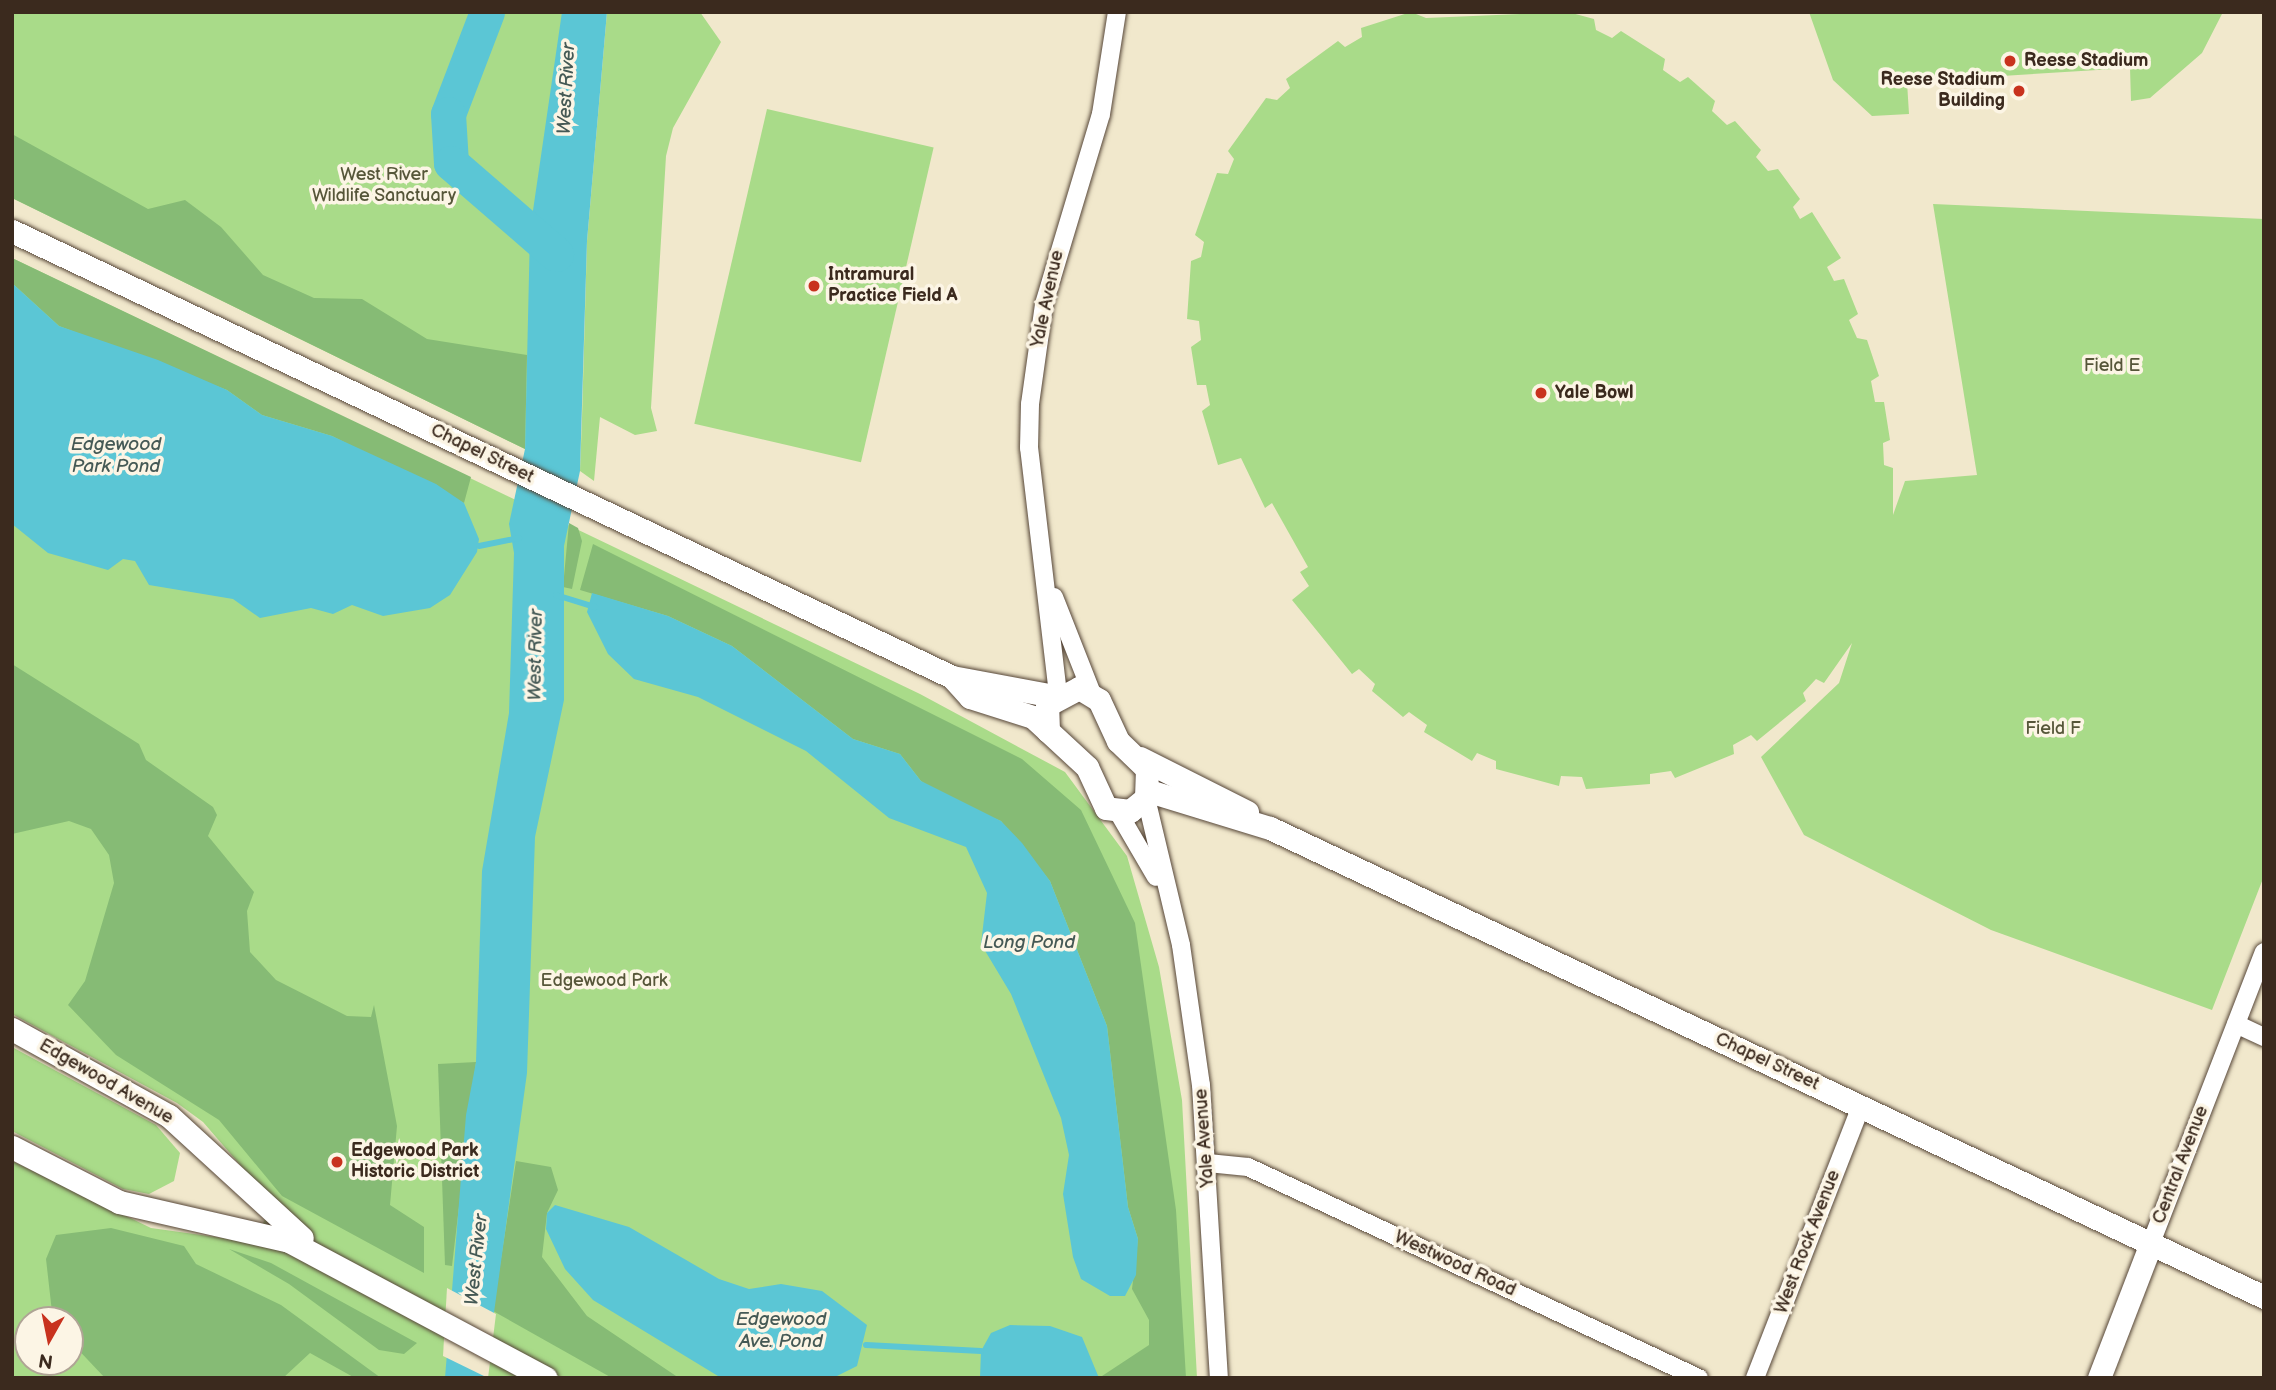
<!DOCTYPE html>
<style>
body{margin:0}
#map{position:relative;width:2276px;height:1390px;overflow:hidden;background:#f1e8cc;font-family:"Balsamiq Sans",sans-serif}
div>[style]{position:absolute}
.green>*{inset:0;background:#a9db89;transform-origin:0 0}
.forest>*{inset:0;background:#86bb75}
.water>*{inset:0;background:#5bc6d5}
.pier>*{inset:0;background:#f1e8cc}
.stream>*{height:6px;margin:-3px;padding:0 3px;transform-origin:3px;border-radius:3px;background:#5bc6d5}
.river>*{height:35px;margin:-17.5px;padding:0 17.5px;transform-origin:17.5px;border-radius:17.5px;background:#5bc6d5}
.roads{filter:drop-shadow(0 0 2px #564638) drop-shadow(0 0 2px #564638)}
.minor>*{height:18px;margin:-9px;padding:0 9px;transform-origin:9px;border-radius:9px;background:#fff}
.tertiary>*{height:23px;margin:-11.5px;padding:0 11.5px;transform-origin:11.5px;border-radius:11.5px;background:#fff}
.dots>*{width:19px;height:19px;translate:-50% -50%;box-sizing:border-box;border:4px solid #fcf5e5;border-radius:50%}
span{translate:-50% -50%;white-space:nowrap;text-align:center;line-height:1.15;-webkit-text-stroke:7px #fcf5e5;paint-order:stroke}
.poi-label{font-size:18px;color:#3b2a1e;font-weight:700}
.left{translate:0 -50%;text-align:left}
.right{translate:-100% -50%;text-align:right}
.park-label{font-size:18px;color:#565639}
.street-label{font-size:18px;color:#3b2a1e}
.water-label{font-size:19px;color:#455955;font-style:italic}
.frame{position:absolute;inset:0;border:14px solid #3b2a1e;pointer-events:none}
.north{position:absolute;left:14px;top:1306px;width:70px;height:70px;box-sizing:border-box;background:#fcf5e5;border:2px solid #afa495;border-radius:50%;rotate:189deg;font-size:19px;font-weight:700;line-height:28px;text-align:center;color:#3b2a1e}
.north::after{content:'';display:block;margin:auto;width:24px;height:32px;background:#c8321e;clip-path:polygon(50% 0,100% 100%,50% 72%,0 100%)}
</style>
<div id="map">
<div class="green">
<div style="clip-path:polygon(12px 12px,570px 12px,525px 449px,12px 198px)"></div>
<div style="clip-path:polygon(607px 12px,700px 12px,721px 42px,673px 128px,666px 156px,651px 408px,657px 431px,635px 435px,600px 417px,594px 481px,580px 471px,582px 418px,587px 241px)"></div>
<div style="clip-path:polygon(1411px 12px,1426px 18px,1568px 12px,1594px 19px,1596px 30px,1612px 38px,1621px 31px,1665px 59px,1663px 70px,1680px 82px,1688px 77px,1715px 101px,1712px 111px,1727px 125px,1735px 121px,1761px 150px,1756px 157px,1768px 171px,1778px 169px,1800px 199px,1793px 207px,1800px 219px,1812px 212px,1841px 258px,1827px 267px,1834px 281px,1844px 279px,1858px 314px,1849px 320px,1857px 338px,1867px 340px,1879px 376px,1871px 381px,1875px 402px,1884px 402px,1890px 440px,1883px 443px,1884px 465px,1893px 468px,1893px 515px,1905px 481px,1977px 475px,1933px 204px,2264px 219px,2264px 876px,2212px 1010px,1991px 930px,1804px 835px,1761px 757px,1839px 683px,1852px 643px,1824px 683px,1816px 679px,1803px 693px,1806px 701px,1757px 741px,1751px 735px,1733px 745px,1734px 754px,1675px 778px,1671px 771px,1650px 774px,1650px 784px,1586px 789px,1582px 777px,1561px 776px,1559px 786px,1496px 769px,1496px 761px,1477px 753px,1472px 761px,1424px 732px,1427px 725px,1409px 712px,1403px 717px,1372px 691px,1375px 684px,1359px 669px,1352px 674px,1292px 600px,1309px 586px,1300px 572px,1308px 567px,1272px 503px,1265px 508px,1241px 458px,1218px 465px,1202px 411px,1210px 405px,1206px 385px,1197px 385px,1191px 347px,1201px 340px,1199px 321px,1187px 319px,1191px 261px,1201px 257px,1204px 242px,1195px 235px,1217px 173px,1228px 174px,1234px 159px,1228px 151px,1266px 98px,1277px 100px,1290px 88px,1286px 79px,1338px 41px,1345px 47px,1362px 37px,1361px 28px)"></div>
<div style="clip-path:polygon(1809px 12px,2223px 12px,2202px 53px,2150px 98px,2131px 101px,2130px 68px,1937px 80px,1907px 82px,1909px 114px,1872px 116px,1833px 80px)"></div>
<div style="left:767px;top:109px;width:171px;height:323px;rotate:13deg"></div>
<div style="clip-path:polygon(evenodd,12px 258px,920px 694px,1065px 772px,1127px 856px,1159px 967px,1182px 1100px,1197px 1378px,12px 1378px,12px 1161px,151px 1228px,252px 1242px,274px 1204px,203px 1122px,177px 1103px,12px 1014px,12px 258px,28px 1320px,70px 1320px,70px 1362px,28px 1362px,28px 1320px)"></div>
<div style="clip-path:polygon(12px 1047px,156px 1125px,180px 1153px,174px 1181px,149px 1194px,123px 1189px,12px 1131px)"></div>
</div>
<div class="forest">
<div style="clip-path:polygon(12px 134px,148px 209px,185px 200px,221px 227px,263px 275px,314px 298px,362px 299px,427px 339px,527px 355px,525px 449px,12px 198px)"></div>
<div style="clip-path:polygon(12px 258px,471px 477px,464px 503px,332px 436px,262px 415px,227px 390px,59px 326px,12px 283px)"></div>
<div style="clip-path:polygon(569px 523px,578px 528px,582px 541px,572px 589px,563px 587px)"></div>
<div style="clip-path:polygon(593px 544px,1022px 759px,1081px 810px,1135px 923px,1176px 1210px,1186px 1378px,1099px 1378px,1149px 1345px,1149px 1320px,1132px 1289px,1138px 1239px,1128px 1207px,1107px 1026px,1050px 881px,1001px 821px,948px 800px,921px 781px,900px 754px,853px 739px,732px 646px,668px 616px,580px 590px)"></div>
<div style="clip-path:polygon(12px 664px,139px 744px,146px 760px,213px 807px,217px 815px,208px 836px,254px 892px,247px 911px,250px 952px,276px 980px,347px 1016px,371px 1017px,374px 1005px,397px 1126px,390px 1205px,424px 1227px,424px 1273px,282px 1196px,219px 1120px,116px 1055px,68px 1005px,85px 981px,114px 883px,109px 855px,91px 829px,69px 821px,12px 834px)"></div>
<div style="clip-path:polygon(476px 1062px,452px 1266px,445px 1265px,438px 1064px)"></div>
<div style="clip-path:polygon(516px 1161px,551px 1167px,558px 1190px,547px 1213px,542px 1257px,587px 1316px,679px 1378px,612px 1378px,493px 1311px)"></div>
<div style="clip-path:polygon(111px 1228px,184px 1246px,196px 1264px,281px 1305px,381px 1378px,355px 1378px,310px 1353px,283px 1378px,105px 1378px,70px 1341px,70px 1320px,57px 1320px,52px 1312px,46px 1259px,56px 1235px)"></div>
<div style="clip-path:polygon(229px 1249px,271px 1263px,417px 1343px,404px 1354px,379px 1350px,289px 1284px)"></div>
</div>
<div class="water">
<div style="clip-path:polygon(562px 12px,607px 12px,587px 241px,580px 471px,564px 546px,564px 700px,535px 837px,527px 1073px,485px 1378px,445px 1378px,466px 1115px,476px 1062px,482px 871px,509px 713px,514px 553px,509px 524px,525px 449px,530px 231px)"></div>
<div style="clip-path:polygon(12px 283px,59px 326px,158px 360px,227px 390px,262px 415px,332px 436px,436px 484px,464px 503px,479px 539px,477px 552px,450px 595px,430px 608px,383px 616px,352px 605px,333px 614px,311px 608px,260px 618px,233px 599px,149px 585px,135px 561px,123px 559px,108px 570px,48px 553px,12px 524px)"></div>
<div style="clip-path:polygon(592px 593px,668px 616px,732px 646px,853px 739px,900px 754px,921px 781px,1001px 821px,1022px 843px,1050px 881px,1107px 1026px,1128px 1207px,1138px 1239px,1136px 1275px,1125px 1296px,1110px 1296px,1081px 1279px,1073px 1257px,1063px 1194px,1069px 1155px,1061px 1118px,1011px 994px,981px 944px,987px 893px,966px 847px,889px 818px,806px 751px,698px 697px,634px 679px,608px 654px,587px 612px)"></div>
<div style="clip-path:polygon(555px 1205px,629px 1227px,719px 1279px,749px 1289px,781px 1284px,822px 1291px,867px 1325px,857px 1366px,833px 1378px,718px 1376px,593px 1300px,565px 1269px,546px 1229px,547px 1213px)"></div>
<div style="clip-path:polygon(1010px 1325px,1050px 1326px,1082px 1337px,1099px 1378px,980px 1378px,981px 1351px,991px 1333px)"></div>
</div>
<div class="pier">
<div style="clip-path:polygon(447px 1288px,496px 1314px,488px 1378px,443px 1356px)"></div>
</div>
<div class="stream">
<div style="left:479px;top:546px;width:41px;rotate:-11.3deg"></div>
<div style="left:556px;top:595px;width:41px;rotate:17.1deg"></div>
<div style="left:866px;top:1345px;width:115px;rotate:3deg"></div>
</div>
<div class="river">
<div style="left:487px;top:12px;width:109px;rotate:110.9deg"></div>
<div style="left:448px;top:114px;width:49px;rotate:86.5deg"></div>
<div style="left:451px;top:163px;width:139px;rotate:40.9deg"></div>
</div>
<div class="roads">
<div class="minor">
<div style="left:1054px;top:597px;width:101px;rotate:68.5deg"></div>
<div style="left:1058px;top:694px;width:248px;rotate:-96.7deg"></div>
<div style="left:1029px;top:448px;width:44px;rotate:-88.7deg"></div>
<div style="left:1030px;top:404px;width:101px;rotate:-82deg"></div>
<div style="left:1044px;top:304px;width:198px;rotate:-73.3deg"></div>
<div style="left:1101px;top:114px;width:103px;rotate:-81.1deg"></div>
<div style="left:1146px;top:798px;width:151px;rotate:76.6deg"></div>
<div style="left:1181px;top:945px;width:141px;rotate:81.9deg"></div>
<div style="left:1201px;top:1085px;width:294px;rotate:86.5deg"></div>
<div style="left:1118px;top:812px;width:75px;rotate:59.7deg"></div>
<div style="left:2236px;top:1024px;width:31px;rotate:25deg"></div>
<div style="left:1208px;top:1163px;width:40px;rotate:5.7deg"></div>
<div style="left:1248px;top:1167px;width:498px;rotate:25.1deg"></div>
<div style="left:2151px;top:1243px;width:312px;rotate:-68.8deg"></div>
<div style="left:1755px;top:1378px;width:292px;rotate:-68.7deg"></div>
</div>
<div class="tertiary">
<div style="left:12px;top:231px;width:1040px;rotate:25.38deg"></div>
<div style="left:952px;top:677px;width:104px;rotate:10.6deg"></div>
<div style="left:952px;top:677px;width:27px;rotate:48deg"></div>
<div style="left:970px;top:697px;width:66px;rotate:17.6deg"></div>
<div style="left:1033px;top:717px;width:21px;rotate:43deg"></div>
<div style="left:1079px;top:688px;width:23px;rotate:31deg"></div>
<div style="left:1099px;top:700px;width:45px;rotate:65.1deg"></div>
<div style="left:1118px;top:741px;width:40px;rotate:44deg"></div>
<div style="left:1147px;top:769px;width:29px;rotate:92deg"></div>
<div style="left:1146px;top:798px;width:21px;rotate:141deg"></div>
<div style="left:1130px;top:811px;width:24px;rotate:-173deg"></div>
<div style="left:1106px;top:808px;width:45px;rotate:-114.9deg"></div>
<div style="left:1087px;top:767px;width:53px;rotate:-137.3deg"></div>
<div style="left:1048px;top:731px;width:26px;rotate:-92deg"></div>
<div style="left:1047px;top:705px;width:36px;rotate:-28deg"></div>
<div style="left:1140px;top:758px;width:120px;rotate:26.8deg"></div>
<div style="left:1149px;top:791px;width:127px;rotate:17deg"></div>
<div style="left:1270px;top:828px;width:1099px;rotate:25.26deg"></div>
<div style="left:12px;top:1029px;width:179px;rotate:29deg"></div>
<div style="left:169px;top:1116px;width:180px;rotate:42.5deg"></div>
<div style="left:12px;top:1147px;width:120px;rotate:27.2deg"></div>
<div style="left:119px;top:1202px;width:174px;rotate:12.9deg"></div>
<div style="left:289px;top:1241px;width:291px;rotate:28.1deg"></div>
<div style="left:2099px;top:1378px;width:145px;rotate:-68.9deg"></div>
</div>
</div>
<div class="dots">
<div style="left:2010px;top:61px;background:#c8321e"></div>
<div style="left:2019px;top:91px;background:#c8321e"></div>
<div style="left:814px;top:286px;background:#c8321e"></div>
<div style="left:1541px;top:393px;background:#c8321e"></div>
<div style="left:337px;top:1162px;background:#c8321e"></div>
</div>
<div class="poi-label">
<span class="left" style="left:2024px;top:61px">Reese Stadium</span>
<span class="right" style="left:2005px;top:91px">Reese Stadium<br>Building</span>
<span class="left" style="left:828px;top:286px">Intramural<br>Practice Field A</span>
<span class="left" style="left:1555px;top:393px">Yale Bowl</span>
<span class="left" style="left:351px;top:1162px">Edgewood Park<br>Historic District</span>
</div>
<div class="park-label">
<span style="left:384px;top:186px">West River<br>Wildlife Sanctuary</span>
<span style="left:2112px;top:366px">Field E</span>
<span style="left:2053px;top:729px">Field F</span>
<span style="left:604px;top:981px">Edgewood Park</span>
</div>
<div class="street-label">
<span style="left:1048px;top:299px;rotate:-78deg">Yale Avenue</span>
<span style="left:482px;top:454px;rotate:26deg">Chapel Street</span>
<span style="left:1767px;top:1062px;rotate:25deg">Chapel Street</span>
<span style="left:106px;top:1082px;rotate:30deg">Edgewood Avenue</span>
<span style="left:1205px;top:1138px;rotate:-94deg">Yale Avenue</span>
<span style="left:2181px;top:1165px;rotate:-69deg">Central Avenue</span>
<span style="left:1808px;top:1242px;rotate:-69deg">West Rock Avenue</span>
<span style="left:1455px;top:1264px;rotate:25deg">Westwood Road</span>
</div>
<div class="water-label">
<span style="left:567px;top:89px;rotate:-87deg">West River</span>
<span style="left:116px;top:456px">Edgewood<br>Park Pond</span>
<span style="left:536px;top:655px;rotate:-89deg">West River</span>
<span style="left:1029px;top:943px">Long Pond</span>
<span style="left:477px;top:1260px;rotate:-84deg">West River</span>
<span style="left:781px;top:1331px">Edgewood<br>Ave. Pond</span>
</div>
<div class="frame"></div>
<div class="north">N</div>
</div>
